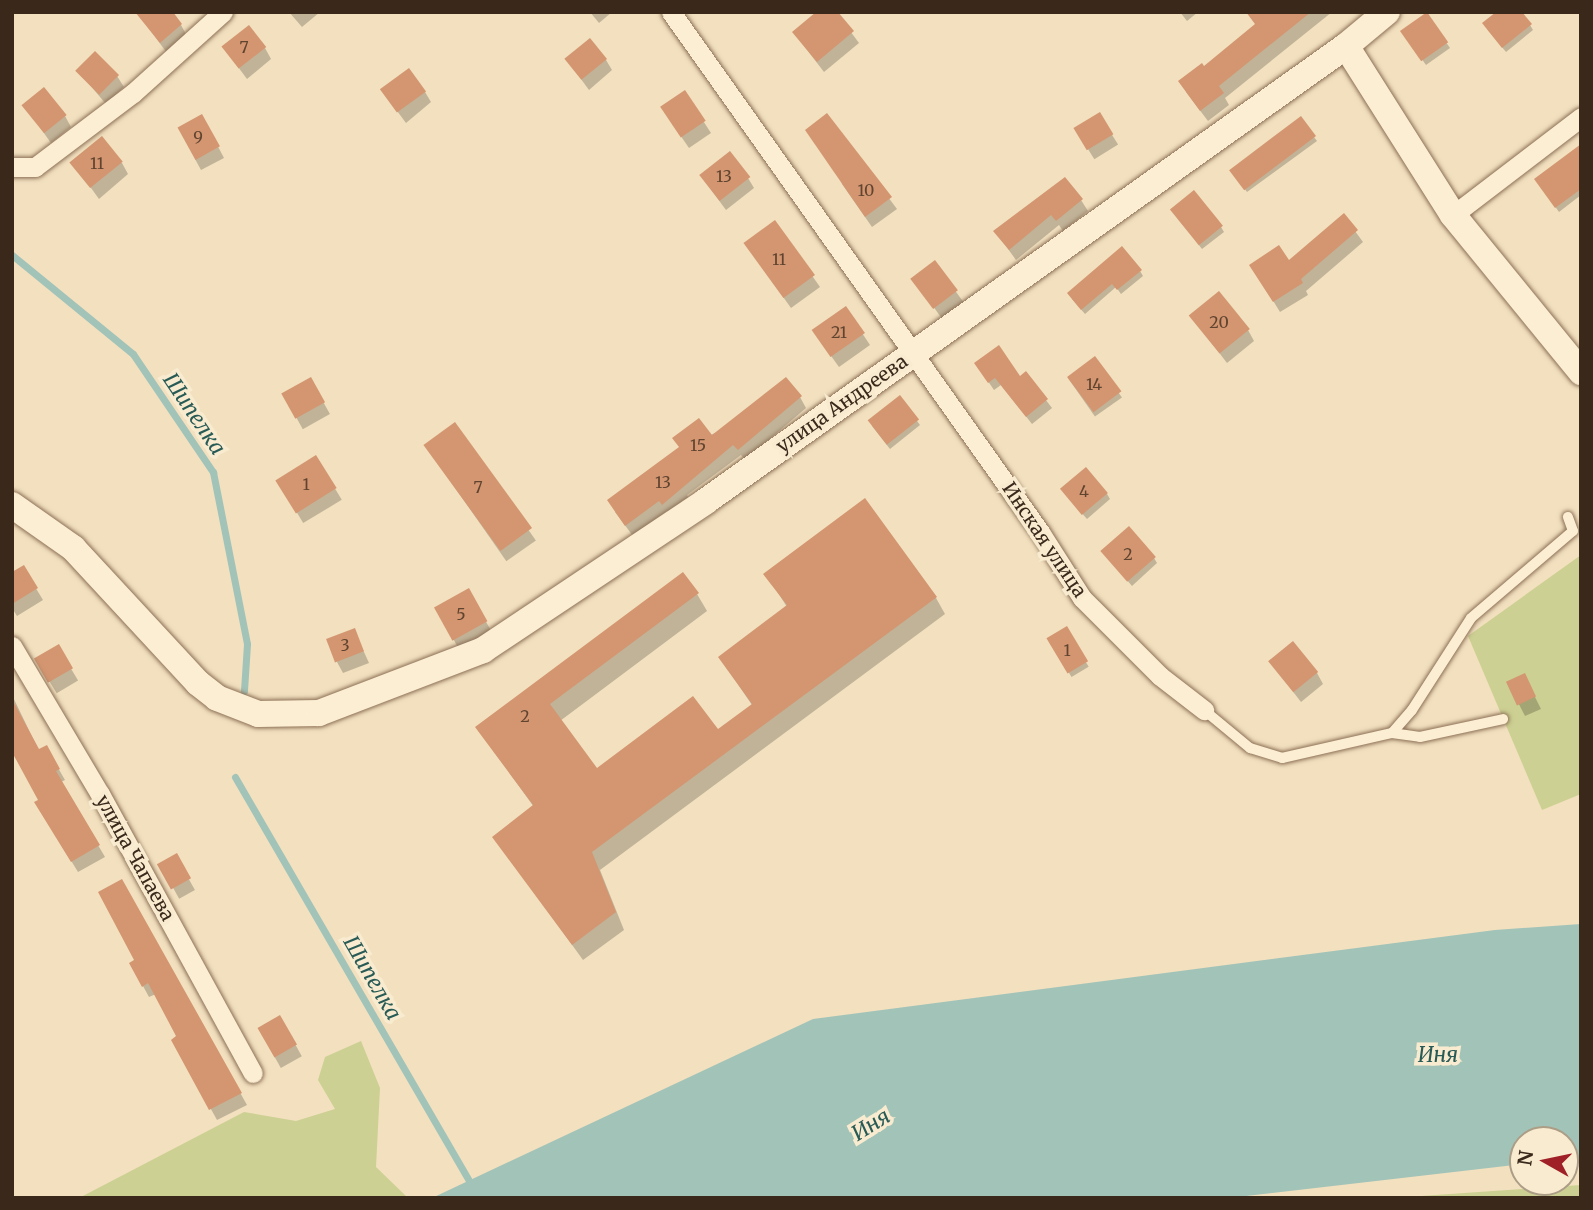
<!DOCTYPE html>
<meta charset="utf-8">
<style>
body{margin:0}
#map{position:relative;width:1593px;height:1210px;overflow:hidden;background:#f2e0bf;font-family:Merriweather,serif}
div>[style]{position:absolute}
.green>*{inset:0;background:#ccd092}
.water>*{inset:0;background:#a2c3b8}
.shadow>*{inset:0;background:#0003;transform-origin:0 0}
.stream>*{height:7px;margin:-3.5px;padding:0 3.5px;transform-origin:3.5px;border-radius:3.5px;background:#a2c3b8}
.building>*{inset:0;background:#d39671;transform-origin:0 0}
.roads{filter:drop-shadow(0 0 2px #8c7056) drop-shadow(0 0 2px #8c7056)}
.lane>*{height:10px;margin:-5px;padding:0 5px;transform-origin:5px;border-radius:5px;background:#fceed3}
.street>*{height:19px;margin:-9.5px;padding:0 9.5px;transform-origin:9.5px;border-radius:9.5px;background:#fceed3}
.secondary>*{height:26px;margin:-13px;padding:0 13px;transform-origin:13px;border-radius:13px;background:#fceed3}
span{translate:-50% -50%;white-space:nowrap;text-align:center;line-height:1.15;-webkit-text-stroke:7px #f8ebcf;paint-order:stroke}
.number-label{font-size:16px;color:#604430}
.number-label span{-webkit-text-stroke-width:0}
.street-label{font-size:19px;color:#3a291b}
.water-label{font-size:21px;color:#295b56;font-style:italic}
.frame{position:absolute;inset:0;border:14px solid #3a291b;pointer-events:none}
.north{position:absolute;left:1509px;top:1126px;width:70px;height:70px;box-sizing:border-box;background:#f8ebcf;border:2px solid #ac9d87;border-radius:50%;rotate:279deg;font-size:19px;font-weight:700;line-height:28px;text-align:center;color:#3a291b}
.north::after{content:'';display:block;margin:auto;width:24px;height:32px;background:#a02027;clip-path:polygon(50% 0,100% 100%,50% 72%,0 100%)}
</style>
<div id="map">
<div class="green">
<div style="clip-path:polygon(1581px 555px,1581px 794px,1542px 810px,1468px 636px)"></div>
<div style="clip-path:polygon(361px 1041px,380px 1088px,376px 1167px,408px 1198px,79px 1198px,244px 1112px,296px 1121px,335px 1109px,318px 1080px,325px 1057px)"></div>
<div style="clip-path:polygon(1581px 1185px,1581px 1198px,1392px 1198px)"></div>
</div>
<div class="water">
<div style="clip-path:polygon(1581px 924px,1581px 1159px,1565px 1160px,1565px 1140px,1523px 1140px,1523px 1164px,1229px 1198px,432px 1198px,813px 1019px,1495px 930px)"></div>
</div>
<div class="shadow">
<div style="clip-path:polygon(289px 12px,320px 12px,302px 27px)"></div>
<div style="clip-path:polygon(590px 12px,612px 12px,599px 23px)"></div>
<div style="clip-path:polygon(836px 12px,859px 43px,824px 72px,794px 33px)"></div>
<div style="clip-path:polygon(1180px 12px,1198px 12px,1187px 21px)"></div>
<div style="clip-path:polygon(1247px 12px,1332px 12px,1225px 98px,1229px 105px,1208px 121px,1186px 92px,1204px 68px,1256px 25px)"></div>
<div style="clip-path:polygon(139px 15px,181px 25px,187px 36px,167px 53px)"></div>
<div style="clip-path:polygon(1427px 15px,1450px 48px,1426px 65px,1406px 37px)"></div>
<div style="clip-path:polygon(1530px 25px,1533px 30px,1506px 52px,1487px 29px)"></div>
<div style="clip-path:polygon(224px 48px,265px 48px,271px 59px,247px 79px)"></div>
<div style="clip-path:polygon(567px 60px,606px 60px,612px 70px,589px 90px)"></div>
<div style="clip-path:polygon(77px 70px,117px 76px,124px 87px,106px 104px)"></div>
<div style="clip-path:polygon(383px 92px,425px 92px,431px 102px,406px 123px)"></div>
<div style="clip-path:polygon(685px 93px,711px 133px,689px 148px,669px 119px)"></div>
<div style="clip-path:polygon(24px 105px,65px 116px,71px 127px,51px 143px)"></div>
<div style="left:1099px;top:114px;width:36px;height:28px;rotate:58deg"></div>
<div style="clip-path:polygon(202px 116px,224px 158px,201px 170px,195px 159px)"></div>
<div style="clip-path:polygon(827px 116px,897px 209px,872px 227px,842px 184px)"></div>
<div style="clip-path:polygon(1314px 137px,1317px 141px,1247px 192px,1233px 173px)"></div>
<div style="clip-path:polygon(1581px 146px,1581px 195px,1559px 212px,1539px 184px)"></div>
<div style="clip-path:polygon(73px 163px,122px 163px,128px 174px,99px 199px)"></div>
<div style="clip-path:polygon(701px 176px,748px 178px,754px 188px,726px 210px)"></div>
<div style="clip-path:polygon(1081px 200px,1088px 211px,1063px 231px,1059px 225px,1016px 260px,995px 231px)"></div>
<div style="clip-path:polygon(1175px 215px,1221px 227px,1224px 232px,1202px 249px)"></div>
<div style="clip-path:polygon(1344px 216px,1363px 242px,1306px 291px,1308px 295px,1280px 312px,1258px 276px,1288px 263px)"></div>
<div style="clip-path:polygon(775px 223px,820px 287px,791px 308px,753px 255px)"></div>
<div style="left:935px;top:263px;width:48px;height:27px;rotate:54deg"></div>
<div style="clip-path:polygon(1140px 271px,1143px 276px,1121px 294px,1116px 287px,1085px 314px,1072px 299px)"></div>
<div style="clip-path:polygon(846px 309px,870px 345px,839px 367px,821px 342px)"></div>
<div style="clip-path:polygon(1191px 316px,1248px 330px,1254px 341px,1227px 363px)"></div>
<div style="left:1095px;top:359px;width:47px;height:33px;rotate:55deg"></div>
<div style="clip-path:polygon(981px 371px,1020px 379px,1026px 374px,1052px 408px,1032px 424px,1001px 385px,994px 390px)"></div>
<div style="left:311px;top:380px;width:39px;height:31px;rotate:61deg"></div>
<div style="clip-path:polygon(800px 397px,806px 408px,745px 460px,741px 455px,687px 495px,689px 499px,669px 515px,667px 511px,633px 536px,615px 512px,680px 448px)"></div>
<div style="clip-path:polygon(899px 397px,920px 425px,890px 449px,872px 426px)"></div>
<div style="left:455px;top:425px;width:141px;height:36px;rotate:55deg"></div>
<div style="left:316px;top:457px;width:50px;height:45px;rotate:59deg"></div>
<div style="clip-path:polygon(1065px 494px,1107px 494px,1110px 499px,1087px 519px)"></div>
<div style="clip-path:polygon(1103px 552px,1154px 558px,1157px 563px,1132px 586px)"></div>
<div style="clip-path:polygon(23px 567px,43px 600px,17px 616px,12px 608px,12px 574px)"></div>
<div style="clip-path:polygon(766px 574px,936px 598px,945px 614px,600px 870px,624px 930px,583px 960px,494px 837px,534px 807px,477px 728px,697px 594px,707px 611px,560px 721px,597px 770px,717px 732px,752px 705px,720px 658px,787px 607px)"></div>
<div style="left:469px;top:591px;width:48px;height:37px;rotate:61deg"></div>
<div style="left:1066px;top:629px;width:44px;height:20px;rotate:59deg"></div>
<div style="clip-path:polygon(354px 630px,369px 663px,343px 673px,337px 662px)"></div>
<div style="left:58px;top:647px;width:39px;height:25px;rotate:59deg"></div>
<div style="clip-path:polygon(1270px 662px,1317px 673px,1323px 684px,1301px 702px)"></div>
<div style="clip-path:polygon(1508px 683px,1530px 687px,1541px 709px,1525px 716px)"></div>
<div style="clip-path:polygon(12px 695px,39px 751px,46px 747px,65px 780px,61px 782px,105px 857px,78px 872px,36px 803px,41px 800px,12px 752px)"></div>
<div style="left:176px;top:856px;width:39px;height:18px;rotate:61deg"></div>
<div style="clip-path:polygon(121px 881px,247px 1105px,217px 1120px,173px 1040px,178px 1037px,156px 994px,149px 997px,131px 964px,137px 961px)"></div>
<div style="left:280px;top:1017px;width:45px;height:24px;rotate:61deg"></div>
</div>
<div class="stream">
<div style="left:12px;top:255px;width:156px;rotate:39.3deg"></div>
<div style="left:133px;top:354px;width:143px;rotate:55.9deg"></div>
<div style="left:213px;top:472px;width:175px;rotate:78.8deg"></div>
<div style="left:247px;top:644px;width:47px;rotate:93.7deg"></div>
<div style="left:235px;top:777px;width:487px;rotate:59.9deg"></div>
</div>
<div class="building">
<div style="clip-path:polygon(135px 12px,173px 12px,182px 24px,160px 43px)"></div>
<div style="clip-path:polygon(816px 12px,838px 12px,854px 31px,817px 62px,792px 32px)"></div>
<div style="clip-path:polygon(1246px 12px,1311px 12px,1219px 86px,1224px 93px,1200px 111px,1178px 81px,1202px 63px,1204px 66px,1255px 24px)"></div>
<div style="left:1427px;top:12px;width:37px;height:33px;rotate:55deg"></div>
<div style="clip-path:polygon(1496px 12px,1522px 12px,1532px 24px,1502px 48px,1482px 23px)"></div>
<div style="left:249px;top:25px;width:28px;height:35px;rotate:52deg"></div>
<div style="left:590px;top:38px;width:27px;height:33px;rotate:51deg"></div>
<div style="left:95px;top:51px;width:34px;height:28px;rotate:45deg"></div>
<div style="left:409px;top:68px;width:29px;height:36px;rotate:54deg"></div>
<div style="left:44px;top:87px;width:36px;height:29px;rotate:51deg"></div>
<div style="left:685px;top:90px;width:37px;height:30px;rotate:56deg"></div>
<div style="left:1100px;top:112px;width:26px;height:31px;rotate:59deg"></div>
<div style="clip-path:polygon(827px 113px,892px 197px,865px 217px,805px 130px)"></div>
<div style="left:202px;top:114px;width:37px;height:28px;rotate:61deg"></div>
<div style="left:1301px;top:116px;width:25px;height:90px;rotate:53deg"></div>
<div style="left:102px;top:136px;width:33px;height:42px;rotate:51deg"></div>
<div style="clip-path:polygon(1581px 144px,1581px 189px,1555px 208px,1534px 179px)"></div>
<div style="left:730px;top:151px;width:33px;height:39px;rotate:52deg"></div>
<div style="clip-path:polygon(1065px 177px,1083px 199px,1056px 221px,1051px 215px,1009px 250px,993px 231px)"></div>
<div style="left:1194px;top:190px;width:46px;height:31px;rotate:51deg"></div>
<div style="clip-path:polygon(1344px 213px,1358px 230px,1301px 279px,1303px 283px,1273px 302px,1249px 265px,1279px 245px,1289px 260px)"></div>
<div style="left:775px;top:220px;width:68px;height:39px;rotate:54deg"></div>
<div style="clip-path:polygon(1122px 246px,1142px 270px,1117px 290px,1112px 284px,1081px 310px,1067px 293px)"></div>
<div style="left:935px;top:260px;width:38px;height:31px;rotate:53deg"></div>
<div style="left:1219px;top:291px;width:49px;height:39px;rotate:51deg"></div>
<div style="left:846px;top:306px;width:33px;height:42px;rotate:55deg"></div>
<div style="clip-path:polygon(999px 345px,1020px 376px,1026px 371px,1048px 399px,1026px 417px,995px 378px,988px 383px,974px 363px)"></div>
<div style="left:1095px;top:356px;width:44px;height:35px;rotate:53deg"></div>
<div style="left:311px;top:377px;width:29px;height:34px;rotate:61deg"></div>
<div style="clip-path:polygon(786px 377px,802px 396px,738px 450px,733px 445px,662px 505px,659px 501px,625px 526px,607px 500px,679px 447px,672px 438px,699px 418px,712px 435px)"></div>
<div style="left:900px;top:395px;width:31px;height:41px;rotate:52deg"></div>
<div style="left:455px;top:422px;width:131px;height:39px;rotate:54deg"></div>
<div style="left:316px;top:455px;width:39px;height:48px;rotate:58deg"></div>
<div style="left:1086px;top:467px;width:34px;height:34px;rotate:50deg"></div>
<div style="clip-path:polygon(865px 498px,937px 597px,592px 852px,616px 912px,572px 945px,492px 837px,533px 805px,475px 727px,683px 572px,699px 593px,550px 704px,597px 768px,693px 696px,718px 729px,752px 704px,718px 657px,787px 605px,763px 574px)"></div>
<div style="left:1129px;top:526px;width:41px;height:38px;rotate:49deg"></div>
<div style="clip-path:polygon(24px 565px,38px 588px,12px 604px,12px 572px)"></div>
<div style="left:469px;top:588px;width:38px;height:40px;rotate:61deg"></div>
<div style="left:1067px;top:626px;width:41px;height:24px;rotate:59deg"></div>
<div style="left:355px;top:628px;width:25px;height:31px;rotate:69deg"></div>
<div style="left:1293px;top:641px;width:40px;height:32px;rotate:51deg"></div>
<div style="left:59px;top:644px;width:28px;height:29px;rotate:60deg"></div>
<div style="left:1525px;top:673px;width:26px;height:21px;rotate:65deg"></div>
<div style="clip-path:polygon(12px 699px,39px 749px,47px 745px,60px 769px,56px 771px,100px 845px,71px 862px,34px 802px,38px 800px,12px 752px)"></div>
<div style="left:177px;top:853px;width:29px;height:23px;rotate:61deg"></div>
<div style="clip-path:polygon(122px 879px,242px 1093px,209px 1110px,171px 1040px,176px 1036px,148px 983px,142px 987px,129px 963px,134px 960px,98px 892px)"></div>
<div style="left:280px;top:1015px;width:34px;height:26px;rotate:60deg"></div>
</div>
<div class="roads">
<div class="lane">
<div style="left:1204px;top:710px;width:60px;rotate:39.6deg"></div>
<div style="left:1250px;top:748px;width:34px;rotate:17deg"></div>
<div style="left:1282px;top:758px;width:113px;rotate:-12.8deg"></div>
<div style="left:1392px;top:733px;width:30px;rotate:-49deg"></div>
<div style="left:1412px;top:710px;width:109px;rotate:-57.3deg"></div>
<div style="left:1471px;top:618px;width:134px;rotate:-40.5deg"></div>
<div style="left:1573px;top:531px;width:15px;rotate:-110deg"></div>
<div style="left:1392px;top:733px;width:28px;rotate:8deg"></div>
<div style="left:1420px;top:737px;width:85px;rotate:-12.2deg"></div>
</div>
<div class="street">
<div style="left:671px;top:12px;width:638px;rotate:54.64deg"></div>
<div style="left:1040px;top:532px;width:78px;rotate:57.5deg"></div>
<div style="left:1082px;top:598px;width:110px;rotate:45deg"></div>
<div style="left:1160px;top:676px;width:56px;rotate:37.7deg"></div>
<div style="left:12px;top:167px;width:23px"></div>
<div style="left:35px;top:167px;width:123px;rotate:-37.1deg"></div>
<div style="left:133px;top:93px;width:121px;rotate:-42deg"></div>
<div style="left:1453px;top:215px;width:161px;rotate:-37.4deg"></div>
<div style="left:12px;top:646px;width:172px;rotate:59.3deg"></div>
<div style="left:100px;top:794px;width:318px;rotate:61.3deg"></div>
</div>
<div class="secondary">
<div style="left:1346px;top:46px;width:200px;rotate:57.7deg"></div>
<div style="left:1453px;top:215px;width:203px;rotate:50.8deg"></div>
<div style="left:12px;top:505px;width:75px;rotate:35.2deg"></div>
<div style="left:73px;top:548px;width:184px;rotate:47.2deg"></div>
<div style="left:198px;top:683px;width:24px;rotate:38deg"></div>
<div style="left:217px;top:698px;width:44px;rotate:21.3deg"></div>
<div style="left:258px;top:714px;width:61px;rotate:-0.9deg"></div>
<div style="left:319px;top:713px;width:176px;rotate:-21deg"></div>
<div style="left:483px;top:650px;width:268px;rotate:-33.7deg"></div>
<div style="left:706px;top:501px;width:785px;rotate:-35.41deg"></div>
<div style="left:1346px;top:46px;width:53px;rotate:-39.7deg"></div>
</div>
</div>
<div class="number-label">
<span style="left:244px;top:47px">7</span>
<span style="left:198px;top:137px">9</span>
<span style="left:97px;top:163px">11</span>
<span style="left:724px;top:176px">13</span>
<span style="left:866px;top:190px">10</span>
<span style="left:779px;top:259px">11</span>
<span style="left:1219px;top:322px">20</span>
<span style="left:839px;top:332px">21</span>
<span style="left:1094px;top:384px">14</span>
<span style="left:698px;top:445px">15</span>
<span style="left:663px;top:482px">13</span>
<span style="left:306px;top:484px">1</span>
<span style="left:478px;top:487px">7</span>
<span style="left:1084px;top:491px">4</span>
<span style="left:1128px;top:554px">2</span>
<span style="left:461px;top:614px">5</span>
<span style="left:345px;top:645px">3</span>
<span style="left:1067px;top:650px">1</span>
<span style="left:525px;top:716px">2</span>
</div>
<div class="street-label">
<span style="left:842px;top:404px;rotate:-35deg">улица Андреева</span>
<span style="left:1044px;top:540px;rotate:56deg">Инская улица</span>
<span style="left:135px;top:858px;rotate:61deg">улица Чапаева</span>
</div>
<div class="water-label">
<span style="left:194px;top:414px;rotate:56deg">Шипелка</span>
<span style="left:372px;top:978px;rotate:60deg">Шипелка</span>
<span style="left:1438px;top:1055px">Иня</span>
<span style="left:871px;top:1125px;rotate:-32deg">Иня</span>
</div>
<div class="frame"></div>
<div class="north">N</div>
</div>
